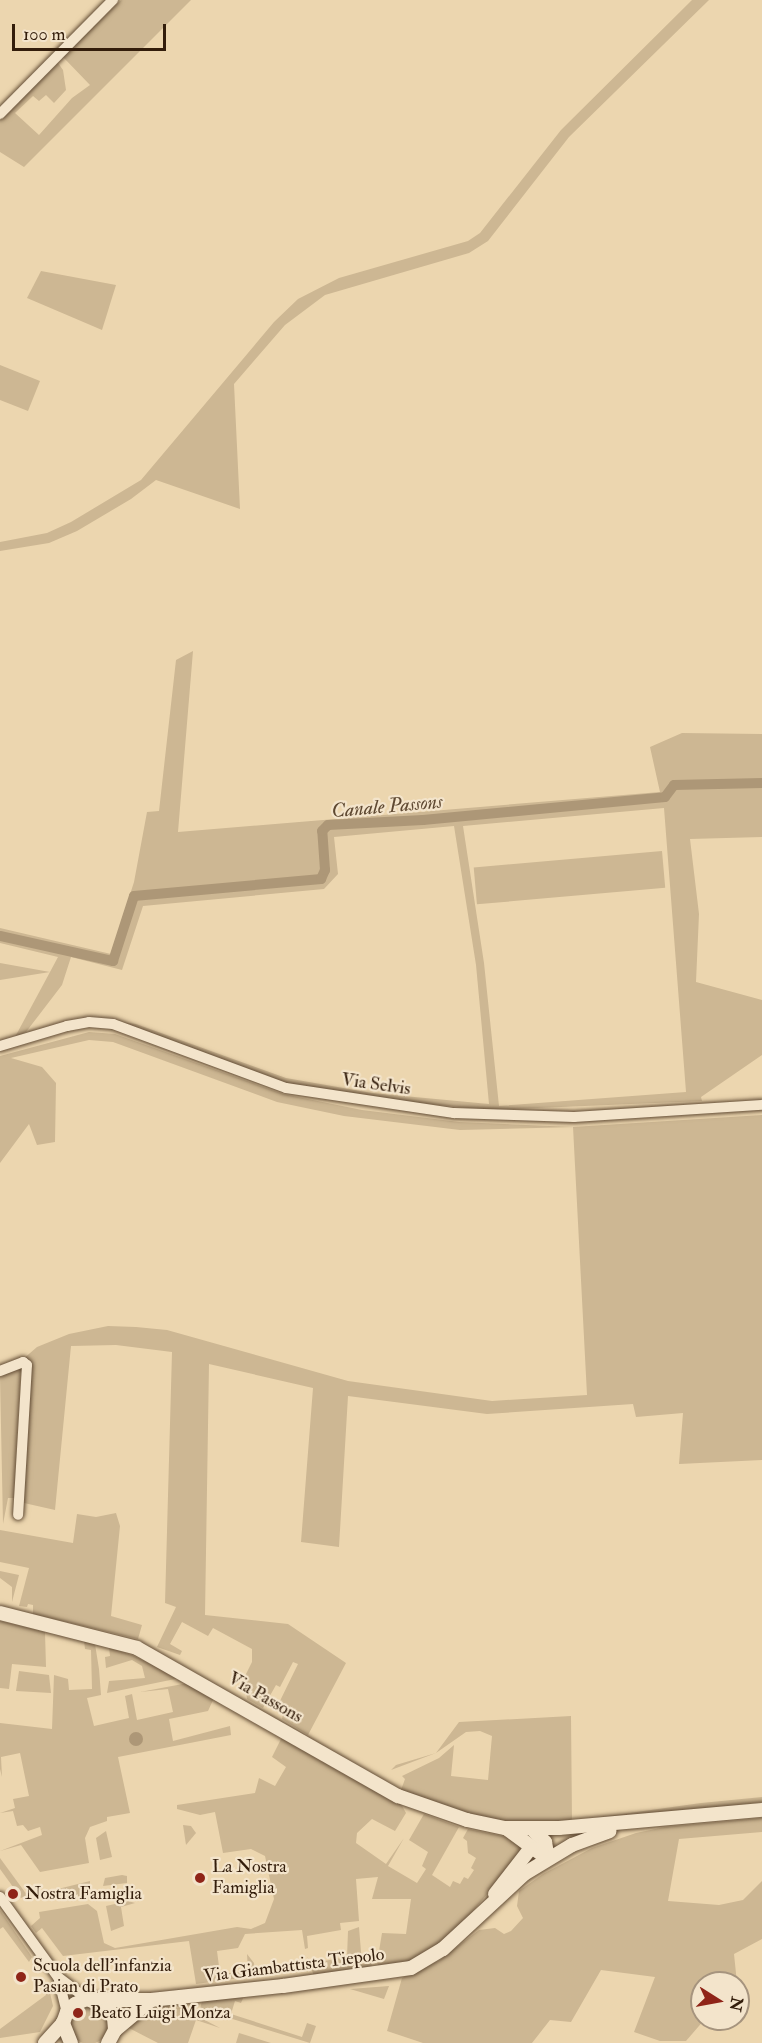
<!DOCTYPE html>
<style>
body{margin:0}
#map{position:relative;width:762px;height:2043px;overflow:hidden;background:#ecd6af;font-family:"IM FELL Double Pica",serif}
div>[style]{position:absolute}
.green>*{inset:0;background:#cdb793;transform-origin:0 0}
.round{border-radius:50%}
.water>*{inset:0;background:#ad9777}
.canal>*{height:10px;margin:-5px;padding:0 5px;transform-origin:5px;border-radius:5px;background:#ad9777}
.roads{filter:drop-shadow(0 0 2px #614b34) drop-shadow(0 0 2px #614b34)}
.street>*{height:10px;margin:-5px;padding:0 5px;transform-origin:5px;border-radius:5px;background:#f3e4cb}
.secondary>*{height:14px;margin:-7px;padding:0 7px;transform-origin:7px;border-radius:7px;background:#f3e4cb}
.dots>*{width:16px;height:16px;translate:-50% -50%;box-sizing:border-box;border:3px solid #f3e4cb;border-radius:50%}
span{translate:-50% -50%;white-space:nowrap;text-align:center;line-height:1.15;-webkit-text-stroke:4.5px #f3e4cb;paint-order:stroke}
.street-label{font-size:18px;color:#331d0b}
.poi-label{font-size:18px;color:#331d0b}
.left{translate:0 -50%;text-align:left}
.water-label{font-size:20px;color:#5e4831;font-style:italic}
.north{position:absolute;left:690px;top:1971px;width:60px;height:60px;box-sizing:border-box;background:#f3e4cb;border:2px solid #a6947e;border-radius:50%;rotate:101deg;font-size:16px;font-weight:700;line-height:24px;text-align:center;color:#331d0b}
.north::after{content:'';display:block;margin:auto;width:21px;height:27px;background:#8f2418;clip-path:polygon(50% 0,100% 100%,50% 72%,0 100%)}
.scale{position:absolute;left:12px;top:24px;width:154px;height:27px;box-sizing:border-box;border:3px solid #331d0b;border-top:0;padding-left:8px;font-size:18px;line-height:21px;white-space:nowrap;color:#331d0b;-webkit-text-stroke:4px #f3e4cb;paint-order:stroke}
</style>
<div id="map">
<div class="green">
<div style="clip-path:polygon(121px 0,191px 0,24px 167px,0 152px,0 120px,58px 63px,63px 70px,66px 90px,54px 103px,46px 95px,39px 101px,33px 96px,15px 113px,39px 135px,72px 98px,90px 85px,63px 57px)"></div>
<div style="clip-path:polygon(692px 0,709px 0,569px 137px,488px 241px,469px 253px,325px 295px,285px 325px,234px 384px,240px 509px,156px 480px,131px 499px,77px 531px,49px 543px,0 551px,0 542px,47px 533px,71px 522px,141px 480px,274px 322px,298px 299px,339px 278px,468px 241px,480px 233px,561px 130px)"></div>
<div style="clip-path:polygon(41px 271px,116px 285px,102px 330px,27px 298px)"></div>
<div style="clip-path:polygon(0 365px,40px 381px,28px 411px,0 400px)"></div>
<div style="clip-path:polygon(evenodd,193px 651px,178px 832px,660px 792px,650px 747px,682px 733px,762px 734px,762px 837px,690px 839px,699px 914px,696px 982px,762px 1000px,762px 1055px,701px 1097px,702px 1101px,489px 1110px,369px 1098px,281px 1082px,112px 1021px,136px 1024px,286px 1078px,372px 1093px,489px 1104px,476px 965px,454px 826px,334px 837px,338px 874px,324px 889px,143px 906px,122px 970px,71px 957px,62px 985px,26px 1032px,15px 1037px,50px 972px,0 980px,0 963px,50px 972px,58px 957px,0 943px,0 928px,111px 954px,134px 882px,147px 812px,159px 811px,176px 660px,193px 651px,664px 808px,686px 1092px,499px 1106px,484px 963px,463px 826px,664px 808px)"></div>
<div style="left:662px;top:851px;width:37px;height:189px;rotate:85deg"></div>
<div style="clip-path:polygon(89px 1032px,115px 1034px,283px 1094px,362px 1110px,459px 1122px,573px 1127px,762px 1115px,762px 1460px,679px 1464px,683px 1413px,636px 1417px,633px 1404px,487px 1414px,348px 1396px,339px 1547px,301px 1542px,313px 1388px,209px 1364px,205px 1615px,288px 1624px,346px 1663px,308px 1735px,282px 1719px,284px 1711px,277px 1707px,298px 1664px,293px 1662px,280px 1687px,276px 1685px,263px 1708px,247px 1699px,246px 1690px,240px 1686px,252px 1662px,252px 1649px,213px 1628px,208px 1636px,182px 1622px,170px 1644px,182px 1651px,180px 1655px,157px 1647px,176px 1607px,165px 1603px,172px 1352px,116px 1345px,71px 1346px,55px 1510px,24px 1503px,31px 1367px,22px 1360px,37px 1347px,69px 1334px,108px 1326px,136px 1327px,167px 1330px,348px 1381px,492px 1401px,587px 1395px,573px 1127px,460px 1130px,344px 1116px,277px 1102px,113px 1042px,89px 1040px,11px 1058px,42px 1067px,56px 1083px,55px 1142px,37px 1145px,29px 1124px,0 1163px,0 1056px)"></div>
<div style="clip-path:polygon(21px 1366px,14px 1498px,8px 1498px,3px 1524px,0 1377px)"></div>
<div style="clip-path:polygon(116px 1513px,120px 1526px,111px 1616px,142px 1625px,138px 1639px,33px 1614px,33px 1605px,28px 1604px,27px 1607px,19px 1606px,29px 1568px,0 1562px,0 1530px,73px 1543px,77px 1514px,96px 1517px)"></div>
<div style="clip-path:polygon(0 1571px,19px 1575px,12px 1602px,12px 1587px,0 1578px)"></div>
<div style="clip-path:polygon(0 1621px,45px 1632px,46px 1667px,12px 1664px,9px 1689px,0 1688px)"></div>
<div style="clip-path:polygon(84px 1641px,95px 1644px,99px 1669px,101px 1695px,87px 1698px,94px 1726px,129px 1718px,125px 1696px,132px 1694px,137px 1720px,173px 1712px,168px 1689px,140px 1692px,188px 1683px,214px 1698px,208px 1711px,169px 1719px,173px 1741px,230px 1726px,231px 1735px,118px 1757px,130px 1813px,107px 1817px,107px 1821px,90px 1827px,85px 1838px,89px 1863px,40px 1872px,21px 1845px,0 1851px,42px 1835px,40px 1827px,28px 1831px,23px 1825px,17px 1826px,13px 1811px,0 1813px,15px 1808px,13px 1799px,29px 1796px,20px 1753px,1px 1757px,2px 1777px,0 1769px,0 1723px,52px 1729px,54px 1675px,68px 1679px,69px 1690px,92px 1689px,91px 1650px,85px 1649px)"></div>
<div style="clip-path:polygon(109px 1647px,134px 1656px,180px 1678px,107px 1693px,109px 1681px,145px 1678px,142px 1666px,132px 1660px,106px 1668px,105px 1657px,110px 1656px)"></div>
<div style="clip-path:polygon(19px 1671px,49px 1675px,51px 1693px,16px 1691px)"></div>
<div style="clip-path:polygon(571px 1716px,572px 1821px,701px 1803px,762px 1797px,762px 1802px,589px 1823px,512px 1823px,459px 1813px,401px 1790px,405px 1779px,402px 1776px,439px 1758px,454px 1745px,451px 1776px,488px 1780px,492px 1736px,480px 1731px,466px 1732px,436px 1753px,391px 1770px,396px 1765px,436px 1753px,459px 1722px)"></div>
<div style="clip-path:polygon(282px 1737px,401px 1804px,406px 1813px,395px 1831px,372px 1819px,357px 1833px,356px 1843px,386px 1864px,404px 1838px,388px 1866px,417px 1883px,426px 1869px,422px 1866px,428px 1852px,409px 1840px,424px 1814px,459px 1827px,432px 1875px,450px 1887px,453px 1881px,460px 1884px,464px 1877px,468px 1879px,474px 1870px,471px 1868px,476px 1858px,468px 1853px,467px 1841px,463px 1838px,468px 1829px,511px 1838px,520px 1845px,519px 1856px,447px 1942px,414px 1961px,381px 1969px,377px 1963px,382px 1933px,406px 1934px,411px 1899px,372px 1899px,378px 1877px,356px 1879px,359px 1921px,340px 1923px,341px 1930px,307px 1936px,308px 1948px,305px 1949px,302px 1930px,245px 1934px,238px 1948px,217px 1951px,220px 1974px,248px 1971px,247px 1954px,254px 1963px,255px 1976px,196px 1984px,189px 1941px,63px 1956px,42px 1928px,36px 1933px,31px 1926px,40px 1918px,39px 1912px,88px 1904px,97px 1911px,104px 1943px,115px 1948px,237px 1927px,251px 1929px,265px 1923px,274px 1899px,265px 1856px,251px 1849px,223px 1853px,215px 1812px,200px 1815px,177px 1809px,177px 1805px,255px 1793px,259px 1778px,275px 1786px,286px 1767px,272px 1757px)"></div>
<div style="clip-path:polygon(762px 1818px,762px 1832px,679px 1839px,668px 1901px,719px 1905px,743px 1900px,762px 1881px,762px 1939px,734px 1954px,737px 1983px,702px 1983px,705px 2019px,686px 2041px,660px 2041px,634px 2032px,655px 1977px,601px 1970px,571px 2022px,550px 2020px,532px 2043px,423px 2043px,387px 2031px,402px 1978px,440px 1960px,479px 1930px,495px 1928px,504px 1934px,511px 1931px,523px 1918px,517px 1906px,519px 1891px,543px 1874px,592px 1848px,636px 1833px,665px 1827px)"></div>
<div style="clip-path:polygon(183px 1825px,191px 1826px,196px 1833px,186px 1845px)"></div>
<div style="clip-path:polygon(106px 1831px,112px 1857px,100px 1860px,96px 1838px)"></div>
<div style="clip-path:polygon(0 1858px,27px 1895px,21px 1898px,0 1869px)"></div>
<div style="clip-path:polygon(122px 1875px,127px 1876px,127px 1883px,103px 1886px,105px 1878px)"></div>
<div style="clip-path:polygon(90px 1881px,90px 1890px,81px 1896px,51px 1900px,46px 1892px)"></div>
<div style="clip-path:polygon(128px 1901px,135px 1903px,121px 1907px,124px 1926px,111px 1931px,106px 1906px)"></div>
<div style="clip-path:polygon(0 1910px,32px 1957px,29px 1962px,3px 1927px,0 1929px)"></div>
<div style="clip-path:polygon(359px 1927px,362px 1964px,372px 1963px,371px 1969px,314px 1976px,307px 1957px,312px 1963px,347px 1957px,348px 1931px)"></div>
<div style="clip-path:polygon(48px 1984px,53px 2006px,40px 2032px,0 2038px,0 2029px,46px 1995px,44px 1988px)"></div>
<div style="clip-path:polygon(389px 1986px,384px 1999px,350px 1989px)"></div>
<div style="clip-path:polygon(244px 1996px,241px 2003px,235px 2001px,231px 2014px,302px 2037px,307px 2023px,316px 2026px,310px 2043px,200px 2009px,202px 2001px)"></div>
<div style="clip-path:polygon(168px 2003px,170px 2011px,180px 2007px,220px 2028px,196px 2020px,188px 2043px,158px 2043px,125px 2026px,152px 2007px)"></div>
<div class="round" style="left:70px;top:2006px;width:38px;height:38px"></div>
<div style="clip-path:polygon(239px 2033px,271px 2043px,236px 2043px)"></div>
</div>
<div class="water">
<div class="round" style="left:129px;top:1732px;width:14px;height:14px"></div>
</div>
<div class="canal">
<div style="left:0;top:936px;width:116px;rotate:12.5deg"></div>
<div style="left:113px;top:961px;width:68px;rotate:-72.1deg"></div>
<div style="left:134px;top:896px;width:188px;rotate:-5.2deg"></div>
<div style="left:321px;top:879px;width:10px;rotate:-66deg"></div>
<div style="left:325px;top:870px;width:39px;rotate:-94deg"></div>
<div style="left:322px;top:831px;width:8px;rotate:-45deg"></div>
<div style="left:328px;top:825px;width:95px;rotate:-3deg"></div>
<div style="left:423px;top:820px;width:243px;rotate:-5.4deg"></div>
<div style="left:665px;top:797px;width:15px;rotate:-53deg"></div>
<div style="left:674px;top:785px;width:88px;rotate:-1.3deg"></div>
</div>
<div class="roads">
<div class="street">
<div style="left:0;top:114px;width:161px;rotate:-45.3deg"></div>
<div style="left:0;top:1046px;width:70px;rotate:-16.6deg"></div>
<div style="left:67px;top:1026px;width:22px;rotate:-10deg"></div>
<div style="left:89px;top:1022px;width:24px;rotate:5deg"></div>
<div style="left:113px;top:1024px;width:184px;rotate:20.3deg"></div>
<div style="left:286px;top:1088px;width:170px;rotate:8.5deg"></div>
<div style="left:454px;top:1113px;width:120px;rotate:1.9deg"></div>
<div style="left:574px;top:1117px;width:188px;rotate:-3.7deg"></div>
<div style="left:0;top:1371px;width:25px;rotate:-21deg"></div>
<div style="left:23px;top:1362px;width:5px;rotate:37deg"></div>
<div style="left:27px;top:1365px;width:150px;rotate:93.4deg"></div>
<div style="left:0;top:1897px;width:99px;rotate:54.1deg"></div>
<div style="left:58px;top:1977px;width:36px;rotate:37deg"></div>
<div style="left:59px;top:1981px;width:32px;rotate:76deg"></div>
</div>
<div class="secondary">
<div style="left:0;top:1613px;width:141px;rotate:14.3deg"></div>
<div style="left:137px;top:1648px;width:300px;rotate:29.6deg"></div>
<div style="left:398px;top:1796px;width:73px;rotate:19.2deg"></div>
<div style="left:467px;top:1820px;width:40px;rotate:12deg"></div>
<div style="left:506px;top:1828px;width:53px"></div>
<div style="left:559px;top:1828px;width:204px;rotate:-5.1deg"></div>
<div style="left:506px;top:1828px;width:52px;rotate:36.4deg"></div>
<div style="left:531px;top:1828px;width:20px;rotate:45deg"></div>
<div style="left:545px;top:1842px;width:17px;rotate:80deg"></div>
<div style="left:495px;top:1894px;width:57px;rotate:-52.1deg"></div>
<div style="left:96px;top:2000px;width:55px"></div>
<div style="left:151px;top:2000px;width:133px;rotate:-6.1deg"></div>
<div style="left:283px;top:1986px;width:129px;rotate:-8deg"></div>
<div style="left:411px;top:1968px;width:37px;rotate:-31deg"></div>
<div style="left:443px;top:1949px;width:110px;rotate:-42.8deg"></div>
<div style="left:524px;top:1874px;width:56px;rotate:-31.1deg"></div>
<div style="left:572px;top:1845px;width:40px;rotate:-20.2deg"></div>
<div style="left:115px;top:2030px;width:47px;rotate:-39.8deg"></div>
<div style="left:45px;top:2043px;width:27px;rotate:-48deg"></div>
<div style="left:71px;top:2043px;width:22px;rotate:-112deg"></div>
<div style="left:63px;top:2023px;width:12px;rotate:-70deg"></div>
<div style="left:67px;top:2012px;width:11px;rotate:-45deg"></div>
<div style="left:75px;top:2004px;width:13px;rotate:-23deg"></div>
<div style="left:87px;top:1999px;width:22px;rotate:21deg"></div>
<div style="left:108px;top:2007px;width:13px;rotate:61deg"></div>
<div style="left:114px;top:2018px;width:12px;rotate:85deg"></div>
<div style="left:115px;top:2030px;width:15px;rotate:118deg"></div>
</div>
</div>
<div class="dots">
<div style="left:200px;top:1878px;background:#8f2418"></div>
<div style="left:13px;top:1894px;background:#8f2418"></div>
<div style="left:21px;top:1977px;background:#8f2418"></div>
<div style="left:78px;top:2013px;background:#8f2418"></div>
</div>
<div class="street-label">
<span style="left:376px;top:1085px;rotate:8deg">Via Selvis</span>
<span style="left:265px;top:1698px;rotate:30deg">Via Passons</span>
<span style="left:294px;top:1966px;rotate:-7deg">Via Giambattista Tiepolo</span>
</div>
<div class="poi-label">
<span class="left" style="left:212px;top:1878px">La Nostra<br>Famiglia</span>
<span class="left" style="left:25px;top:1894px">Nostra Famiglia</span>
<span class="left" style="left:33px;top:1977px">Scuola dell'infanzia<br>Pasian di Prato</span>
<span class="left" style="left:90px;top:2013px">Beato Luigi Monza</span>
</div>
<div class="water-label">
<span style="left:387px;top:806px;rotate:-5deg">Canale Passons</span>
</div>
<div class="north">N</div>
<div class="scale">100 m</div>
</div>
